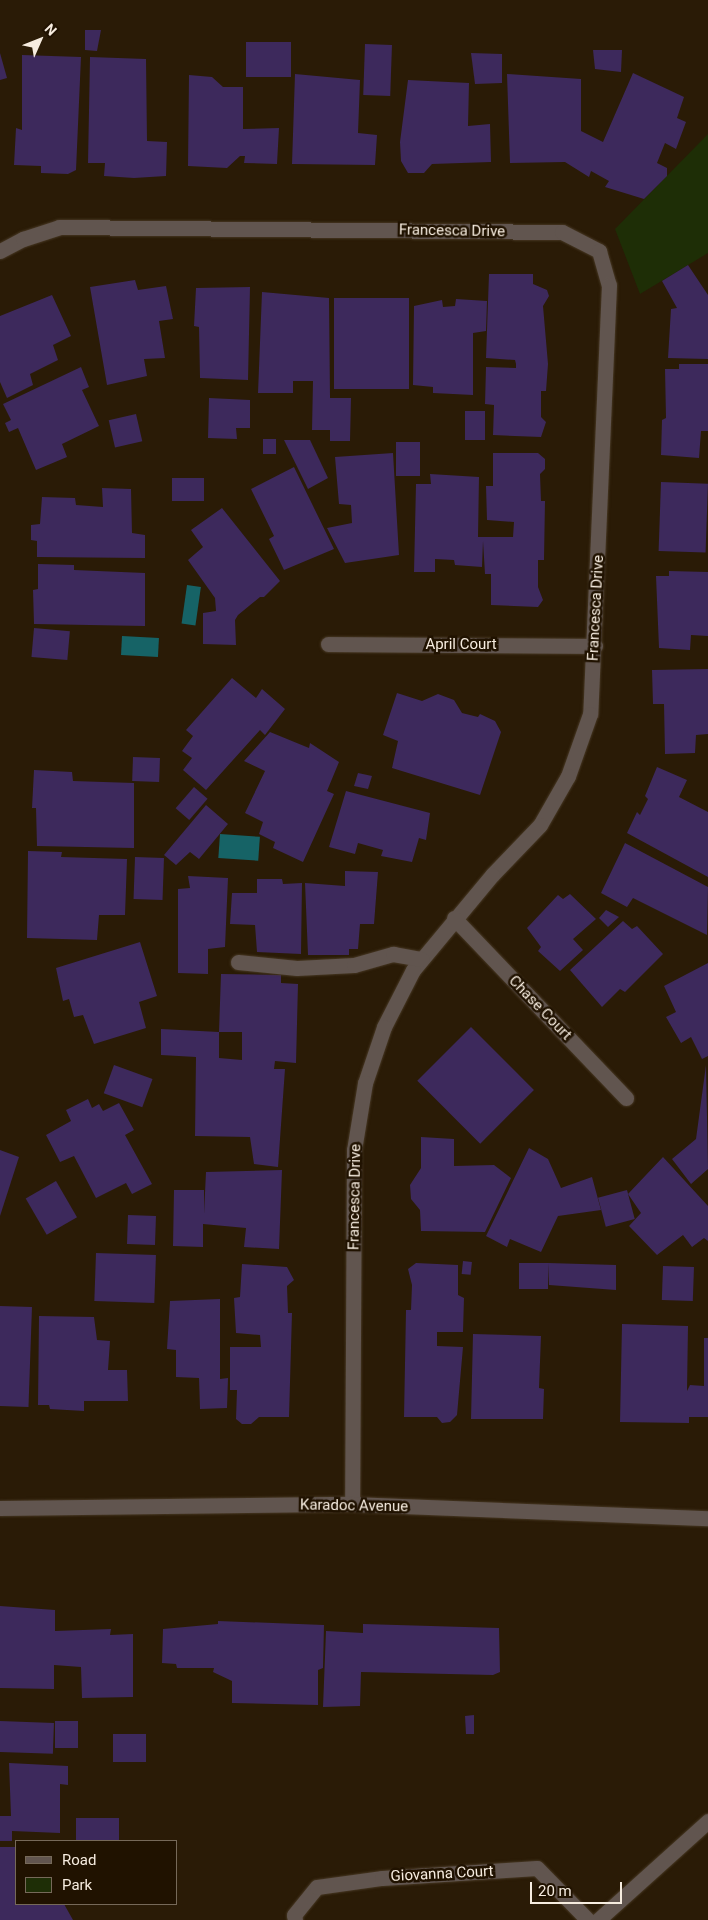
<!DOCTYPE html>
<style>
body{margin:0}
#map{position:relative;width:708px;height:1920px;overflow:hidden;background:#2a1b06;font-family:Roboto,sans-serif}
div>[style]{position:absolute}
.green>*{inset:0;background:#1e2e06}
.water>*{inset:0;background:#166366;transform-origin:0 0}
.building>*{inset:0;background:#3d295c;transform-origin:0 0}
.roads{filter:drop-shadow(0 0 1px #473824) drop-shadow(0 0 1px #473824)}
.minor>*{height:15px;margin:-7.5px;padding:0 7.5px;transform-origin:7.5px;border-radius:7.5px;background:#61554f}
span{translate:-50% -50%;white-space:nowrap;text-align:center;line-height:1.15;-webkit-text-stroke:5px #201200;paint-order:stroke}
.street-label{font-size:15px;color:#f6ecdf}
.legend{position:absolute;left:15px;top:1840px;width:162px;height:65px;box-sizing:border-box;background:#201200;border:1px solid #766959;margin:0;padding:6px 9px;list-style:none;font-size:15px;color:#f6ecdf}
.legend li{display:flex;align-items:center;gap:10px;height:25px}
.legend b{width:25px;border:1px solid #766959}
.north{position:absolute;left:15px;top:15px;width:50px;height:50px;-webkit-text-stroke:4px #201200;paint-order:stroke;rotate:46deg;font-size:14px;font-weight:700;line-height:20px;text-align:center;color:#f6ecdf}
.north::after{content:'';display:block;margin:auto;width:18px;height:22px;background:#f6ecdf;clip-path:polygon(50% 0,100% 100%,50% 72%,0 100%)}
.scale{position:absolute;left:530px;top:1882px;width:92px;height:22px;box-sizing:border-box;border:2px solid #f6ecdf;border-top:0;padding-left:6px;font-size:15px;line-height:18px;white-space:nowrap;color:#f6ecdf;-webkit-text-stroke:4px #201200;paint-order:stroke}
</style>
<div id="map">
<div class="green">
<div style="clip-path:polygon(708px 134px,708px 253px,640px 294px,615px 229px)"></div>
</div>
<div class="water">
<div style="left:187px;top:585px;width:14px;height:39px;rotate:8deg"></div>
<div style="left:122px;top:636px;width:37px;height:19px;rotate:3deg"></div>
<div style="left:220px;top:834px;width:40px;height:24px;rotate:4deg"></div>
</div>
<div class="building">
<div style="clip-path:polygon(85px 30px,101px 30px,97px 51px,85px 50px)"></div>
<div style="left:246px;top:42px;width:45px;height:35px"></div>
<div style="left:365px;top:44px;width:27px;height:51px;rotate:2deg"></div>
<div style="clip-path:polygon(593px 50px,622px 50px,621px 72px,595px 69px)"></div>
<div style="clip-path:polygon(0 53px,7px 78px,0 80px)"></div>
<div style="clip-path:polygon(471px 53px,502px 54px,502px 83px,475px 84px)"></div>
<div style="clip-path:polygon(22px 55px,81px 57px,76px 170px,68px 174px,41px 173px,41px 166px,14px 165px,16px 128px,22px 130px)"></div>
<div style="clip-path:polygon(90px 57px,146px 59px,147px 141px,167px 142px,166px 176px,134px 178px,104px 176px,105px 163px,88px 163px)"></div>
<div style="clip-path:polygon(633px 73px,684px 97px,677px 118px,686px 122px,676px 149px,665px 143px,657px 163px,667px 168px,667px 176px,644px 199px,605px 187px,609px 181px,591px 171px,589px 177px,565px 162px,510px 163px,507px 74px,581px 79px,581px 131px,603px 142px)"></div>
<div style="clip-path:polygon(295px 74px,360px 80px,358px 133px,377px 135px,375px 165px,292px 164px)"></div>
<div style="clip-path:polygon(189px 75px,212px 77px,223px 87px,243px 87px,243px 129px,279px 128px,277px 164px,244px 163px,245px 156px,240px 156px,227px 168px,188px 166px)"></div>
<div style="clip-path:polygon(408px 80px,469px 83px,468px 126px,490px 124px,491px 162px,432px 164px,424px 173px,408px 173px,401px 161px,400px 142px)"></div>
<div style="clip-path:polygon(688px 265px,708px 295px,708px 359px,668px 358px,671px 309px,677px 308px,662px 281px)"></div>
<div style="clip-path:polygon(489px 274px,533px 274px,533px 284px,547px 290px,549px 296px,543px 306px,548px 364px,546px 391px,541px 391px,541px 417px,546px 422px,541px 437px,493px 435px,494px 405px,485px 404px,486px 367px,516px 368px,516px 364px,515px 360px,486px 358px)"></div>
<div style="clip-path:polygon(135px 280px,138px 290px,166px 286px,173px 319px,159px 321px,165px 358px,144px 359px,147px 376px,107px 385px,90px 287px)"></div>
<div style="clip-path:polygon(250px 287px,248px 380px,200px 378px,199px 327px,194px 326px,196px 288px)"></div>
<div style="clip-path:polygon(262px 292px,329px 298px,330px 398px,351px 398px,350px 441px,330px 441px,330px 430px,312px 430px,313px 381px,293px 381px,293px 393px,258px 393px)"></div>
<div style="clip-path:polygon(52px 295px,71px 336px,53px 345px,58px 360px,30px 374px,33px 385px,7px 398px,0 382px,0 316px)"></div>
<div style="left:334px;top:298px;width:75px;height:91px"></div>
<div style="clip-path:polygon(456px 299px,487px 301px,486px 331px,473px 333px,473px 395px,433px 393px,433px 387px,413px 385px,414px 306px,442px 300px,443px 307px,455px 306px)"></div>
<div style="clip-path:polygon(679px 364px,708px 364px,708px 431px,701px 431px,699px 458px,661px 455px,662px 420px,666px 418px,665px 369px,679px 369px)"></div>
<div style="clip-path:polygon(81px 367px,89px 387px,82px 390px,99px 426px,62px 444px,67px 457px,36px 470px,18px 428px,9px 432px,5px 423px,11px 420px,3px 404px)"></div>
<div style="clip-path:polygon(209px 398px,250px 400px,250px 428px,236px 428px,237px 439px,208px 438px)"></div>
<div style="left:465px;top:411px;width:20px;height:29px"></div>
<div style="left:136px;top:414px;width:28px;height:28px;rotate:77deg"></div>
<div style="left:263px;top:439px;width:13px;height:15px"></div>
<div style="clip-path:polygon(284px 440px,310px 440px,328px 478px,308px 489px)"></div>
<div style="left:396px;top:442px;width:24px;height:34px"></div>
<div style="clip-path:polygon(393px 453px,399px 555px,345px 563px,327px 528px,352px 523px,351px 505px,339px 504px,335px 457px)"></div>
<div style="clip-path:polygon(493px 453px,538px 453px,545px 459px,545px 469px,540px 474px,541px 501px,545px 501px,544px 560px,538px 560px,538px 587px,543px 600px,538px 607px,491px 605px,491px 574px,485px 574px,483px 541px,482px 567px,455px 565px,454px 560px,435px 559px,435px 572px,414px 572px,416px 484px,431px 484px,430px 474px,479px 477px,478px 537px,513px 537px,514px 522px,487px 520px,486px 486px,493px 486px)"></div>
<div style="clip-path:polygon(294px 467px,334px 549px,284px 570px,269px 539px,274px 536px,251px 489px)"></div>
<div style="left:172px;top:478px;width:32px;height:23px"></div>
<div style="left:661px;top:482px;width:47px;height:69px;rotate:2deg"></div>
<div style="clip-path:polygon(102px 488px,131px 489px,132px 533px,145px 535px,145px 558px,37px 557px,37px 541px,31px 540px,31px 525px,40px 524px,42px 497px,75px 498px,76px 505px,103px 507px)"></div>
<div style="clip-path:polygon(222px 508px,280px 581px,264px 597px,260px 597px,238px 615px,235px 620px,236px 645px,203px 644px,203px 613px,216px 611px,215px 598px,188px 560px,203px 547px,191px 530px)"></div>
<div style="clip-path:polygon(38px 564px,74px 565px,74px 570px,145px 573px,145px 626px,34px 624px,33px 590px,38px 589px)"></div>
<div style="clip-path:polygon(669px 571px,708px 572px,708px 636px,691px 635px,690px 650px,659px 648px,656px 576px,669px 576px)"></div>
<div style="left:34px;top:628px;width:36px;height:29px;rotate:5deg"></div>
<div style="clip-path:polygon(708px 669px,708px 734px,696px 735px,695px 753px,665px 754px,664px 704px,653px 704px,652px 670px)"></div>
<div style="clip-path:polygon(232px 678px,256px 698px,262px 689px,285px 709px,265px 735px,260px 730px,206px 790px,183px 770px,192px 758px,182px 751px,193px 736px,186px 730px)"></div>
<div style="clip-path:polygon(397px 693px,422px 701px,438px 694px,454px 700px,462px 713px,478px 717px,480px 714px,495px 721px,501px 732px,480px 795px,392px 768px,398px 741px,383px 735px)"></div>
<div style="clip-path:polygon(270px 732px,309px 748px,310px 743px,339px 762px,327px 791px,334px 794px,303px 862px,273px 848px,275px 842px,259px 834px,263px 822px,245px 813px,265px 771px,244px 761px)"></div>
<div style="left:133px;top:757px;width:27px;height:24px;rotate:2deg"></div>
<div style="clip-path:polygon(657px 767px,687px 780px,679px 797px,708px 812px,708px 877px,627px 833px,637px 812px,640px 815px,648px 799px,645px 796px)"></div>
<div style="clip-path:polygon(34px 770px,72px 772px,73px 781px,134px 783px,134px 848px,37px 846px,36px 808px,32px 808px)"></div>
<div style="clip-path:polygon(358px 773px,372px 776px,368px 789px,354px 786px)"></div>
<div style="left:194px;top:787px;width:18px;height:28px;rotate:41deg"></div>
<div style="clip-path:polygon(346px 791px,430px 813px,426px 840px,419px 838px,412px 862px,381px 856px,383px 850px,358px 843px,355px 854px,329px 847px)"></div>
<div style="clip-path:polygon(206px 805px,228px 824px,199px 859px,190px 852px,176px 865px,164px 855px)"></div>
<div style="clip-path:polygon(625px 843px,708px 887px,707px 935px,633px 898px,627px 907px,601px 893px)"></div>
<div style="clip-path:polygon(28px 851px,62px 852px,61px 857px,127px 859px,125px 915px,99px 915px,97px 940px,27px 938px)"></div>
<div style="left:135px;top:857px;width:29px;height:42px;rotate:2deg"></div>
<div style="clip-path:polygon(345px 871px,378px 872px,374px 924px,360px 924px,358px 949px,349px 949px,349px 955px,308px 955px,305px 883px,345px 886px)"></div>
<div style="clip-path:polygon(188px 876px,228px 878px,225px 947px,208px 949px,208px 974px,178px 973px,178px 889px,190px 888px)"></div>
<div style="clip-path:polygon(257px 879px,282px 879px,283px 884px,302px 883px,301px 954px,257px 952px,255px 925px,230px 924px,232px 893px,257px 893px)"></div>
<div style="clip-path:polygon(570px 894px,596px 919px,573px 939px,583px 950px,560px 971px,538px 951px,541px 947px,527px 928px,558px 895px,563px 899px)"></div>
<div style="clip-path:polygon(606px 910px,619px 917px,608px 927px,599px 918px)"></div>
<div style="clip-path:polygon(623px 921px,632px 929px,637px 926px,663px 954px,625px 992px,620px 989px,602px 1007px,570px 970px)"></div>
<div style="clip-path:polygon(140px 942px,157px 996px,139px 1002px,146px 1028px,94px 1044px,83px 1015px,74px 1017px,69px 999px,63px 1001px,56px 968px)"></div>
<div style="clip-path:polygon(708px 963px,708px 1056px,702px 1059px,691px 1037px,681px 1043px,666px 1017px,676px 1012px,664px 986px)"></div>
<div style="clip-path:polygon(evenodd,221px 974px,281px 975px,281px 983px,298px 984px,296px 1063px,275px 1061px,274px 1069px,285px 1069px,278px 1167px,254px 1164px,250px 1137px,195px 1136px,196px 1057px,161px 1055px,161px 1029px,219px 1032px,221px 974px,219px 1032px,242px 1032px,242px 1060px,219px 1058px,219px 1032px)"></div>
<div style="left:471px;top:1027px;width:89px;height:76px;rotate:45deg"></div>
<div style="left:114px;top:1065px;width:41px;height:30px;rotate:20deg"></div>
<div style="clip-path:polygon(706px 1065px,708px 1169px,691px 1184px,672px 1159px,696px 1139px)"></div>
<div style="clip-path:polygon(88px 1099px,92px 1108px,99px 1104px,103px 1111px,119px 1103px,134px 1130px,125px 1135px,152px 1184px,132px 1194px,126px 1183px,96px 1198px,74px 1156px,60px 1162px,46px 1135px,71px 1121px,66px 1110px)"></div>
<div style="clip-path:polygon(421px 1137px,454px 1139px,454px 1166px,494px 1165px,511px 1178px,485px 1232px,421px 1231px,420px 1210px,411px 1199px,410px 1185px,421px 1168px)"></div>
<div style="clip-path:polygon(529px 1148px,548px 1159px,561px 1188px,592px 1177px,601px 1210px,558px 1216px,541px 1252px,510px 1239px,507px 1247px,486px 1236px)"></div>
<div style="clip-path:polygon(0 1150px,19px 1157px,0 1216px)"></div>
<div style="clip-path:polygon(663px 1157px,708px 1206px,708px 1241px,704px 1238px,692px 1247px,683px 1235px,657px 1255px,629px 1226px,641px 1213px,628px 1194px)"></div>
<div style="clip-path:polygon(282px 1170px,279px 1249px,244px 1247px,246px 1228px,203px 1224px,203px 1247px,173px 1246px,174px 1190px,204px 1190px,204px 1214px,206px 1172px)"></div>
<div style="left:56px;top:1181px;width:42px;height:35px;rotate:60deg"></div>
<div style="left:627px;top:1190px;width:30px;height:30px;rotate:75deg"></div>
<div style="left:128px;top:1215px;width:28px;height:29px;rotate:2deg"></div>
<div style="left:96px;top:1253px;width:60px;height:48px;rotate:2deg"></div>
<div style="left:463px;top:1261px;width:9px;height:13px;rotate:6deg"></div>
<div style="clip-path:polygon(416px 1263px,458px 1265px,458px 1295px,464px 1298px,463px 1332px,437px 1332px,437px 1346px,463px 1347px,457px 1415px,450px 1422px,442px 1423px,437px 1417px,404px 1417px,406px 1310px,411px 1310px,412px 1285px,408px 1269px)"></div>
<div style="left:519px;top:1263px;width:29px;height:26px"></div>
<div style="clip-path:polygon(548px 1263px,616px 1265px,616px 1290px,549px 1285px)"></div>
<div style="clip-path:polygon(242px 1264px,287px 1267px,294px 1280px,287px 1286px,288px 1313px,292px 1313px,289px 1417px,259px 1417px,251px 1424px,242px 1424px,236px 1419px,237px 1390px,230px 1390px,230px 1347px,261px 1347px,260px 1335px,236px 1333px,234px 1298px,240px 1297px)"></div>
<div style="left:663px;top:1266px;width:31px;height:34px;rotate:2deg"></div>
<div style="clip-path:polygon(220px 1299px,220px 1379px,228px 1378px,227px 1408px,200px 1409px,199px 1378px,176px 1377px,176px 1350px,167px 1349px,170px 1301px)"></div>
<div style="left:0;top:1306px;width:32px;height:100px;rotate:2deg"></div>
<div style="clip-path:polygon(39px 1316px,94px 1317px,97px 1340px,110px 1341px,108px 1370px,127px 1370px,128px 1401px,84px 1401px,84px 1411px,50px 1409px,49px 1405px,38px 1405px)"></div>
<div style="clip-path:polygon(622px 1324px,688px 1326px,687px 1391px,690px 1385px,704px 1386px,704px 1338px,708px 1338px,708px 1417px,689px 1417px,689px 1423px,620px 1422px)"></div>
<div style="clip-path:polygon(473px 1334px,541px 1336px,539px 1388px,544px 1389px,543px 1419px,471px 1419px)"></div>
<div style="clip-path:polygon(0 1606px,55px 1610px,55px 1631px,111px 1629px,110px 1635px,133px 1634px,133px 1697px,82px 1698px,81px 1667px,54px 1665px,54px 1689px,0 1688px)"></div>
<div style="clip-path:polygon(218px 1621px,324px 1625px,323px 1668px,318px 1670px,318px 1705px,232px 1703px,232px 1681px,213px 1672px,214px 1668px,177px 1668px,176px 1664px,162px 1663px,163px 1629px,218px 1624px)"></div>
<div style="clip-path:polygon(363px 1624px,499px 1628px,500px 1672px,493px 1675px,361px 1672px,360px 1706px,323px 1707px,326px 1631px,363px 1633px)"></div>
<div style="clip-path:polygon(474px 1715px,474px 1734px,466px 1734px,465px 1716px)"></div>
<div style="left:0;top:1721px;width:54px;height:31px;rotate:2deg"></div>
<div style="left:55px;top:1721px;width:23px;height:27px"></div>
<div style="left:113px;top:1734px;width:33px;height:28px"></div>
<div style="clip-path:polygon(9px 1763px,68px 1766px,68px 1785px,60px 1784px,60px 1833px,12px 1831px,12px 1841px,0 1841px,0 1816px,11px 1816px)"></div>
<div style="left:76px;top:1818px;width:43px;height:23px"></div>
<div style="clip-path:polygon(0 1847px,16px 1847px,16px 1904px,64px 1904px,73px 1920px,0 1920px)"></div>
</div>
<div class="roads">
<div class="minor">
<div style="left:0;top:251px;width:26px;rotate:-28deg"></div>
<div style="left:23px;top:239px;width:38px;rotate:-18deg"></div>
<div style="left:59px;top:227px;width:503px;rotate:0.57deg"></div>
<div style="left:562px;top:232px;width:42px;rotate:27.2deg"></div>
<div style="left:599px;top:251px;width:35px;rotate:74deg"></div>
<div style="left:609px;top:285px;width:429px;rotate:92.5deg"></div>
<div style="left:590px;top:714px;width:66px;rotate:109.5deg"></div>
<div style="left:568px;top:776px;width:56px;rotate:119.7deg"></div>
<div style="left:540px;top:825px;width:69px;rotate:133.8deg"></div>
<div style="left:492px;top:875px;width:124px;rotate:129.7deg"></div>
<div style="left:413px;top:970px;width:64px;rotate:117deg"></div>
<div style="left:384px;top:1027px;width:59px;rotate:108.7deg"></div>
<div style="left:365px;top:1083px;width:68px;rotate:99.3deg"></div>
<div style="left:354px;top:1150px;width:354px;rotate:90.3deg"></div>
<div style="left:328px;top:644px;width:267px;rotate:0.4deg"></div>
<div style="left:454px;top:918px;width:249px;rotate:46.3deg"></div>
<div style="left:238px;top:962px;width:59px;rotate:5.8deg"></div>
<div style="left:297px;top:968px;width:57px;rotate:-3deg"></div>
<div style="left:354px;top:965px;width:41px;rotate:-15.8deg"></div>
<div style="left:393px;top:954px;width:29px;rotate:10deg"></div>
<div style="left:0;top:1508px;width:352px;rotate:-0.7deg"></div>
<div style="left:352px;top:1504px;width:356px;rotate:2.3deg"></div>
<div style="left:295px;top:1920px;width:5px;rotate:-101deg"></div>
<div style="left:294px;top:1915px;width:36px;rotate:-51deg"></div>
<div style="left:317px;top:1887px;width:66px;rotate:-7.9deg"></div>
<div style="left:382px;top:1878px;width:155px;rotate:-3.7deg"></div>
<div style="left:537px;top:1868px;width:73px;rotate:45.6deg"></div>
<div style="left:598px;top:1920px;width:148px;rotate:-42deg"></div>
</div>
</div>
<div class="street-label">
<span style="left:452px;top:231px;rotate:1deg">Francesca Drive</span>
<span style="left:596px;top:608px;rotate:-87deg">Francesca Drive</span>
<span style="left:461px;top:645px">April Court</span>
<span style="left:540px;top:1008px;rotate:46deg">Chase Court</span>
<span style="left:355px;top:1197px;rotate:-89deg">Francesca Drive</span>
<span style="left:354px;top:1506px;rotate:1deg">Karadoc Avenue</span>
<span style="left:442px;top:1874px;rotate:-3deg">Giovanna Court</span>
</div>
<ul class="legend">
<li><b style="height:6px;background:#61554f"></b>Road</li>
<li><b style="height:14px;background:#1e2e06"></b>Park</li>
</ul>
<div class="north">N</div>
<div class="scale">20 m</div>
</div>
